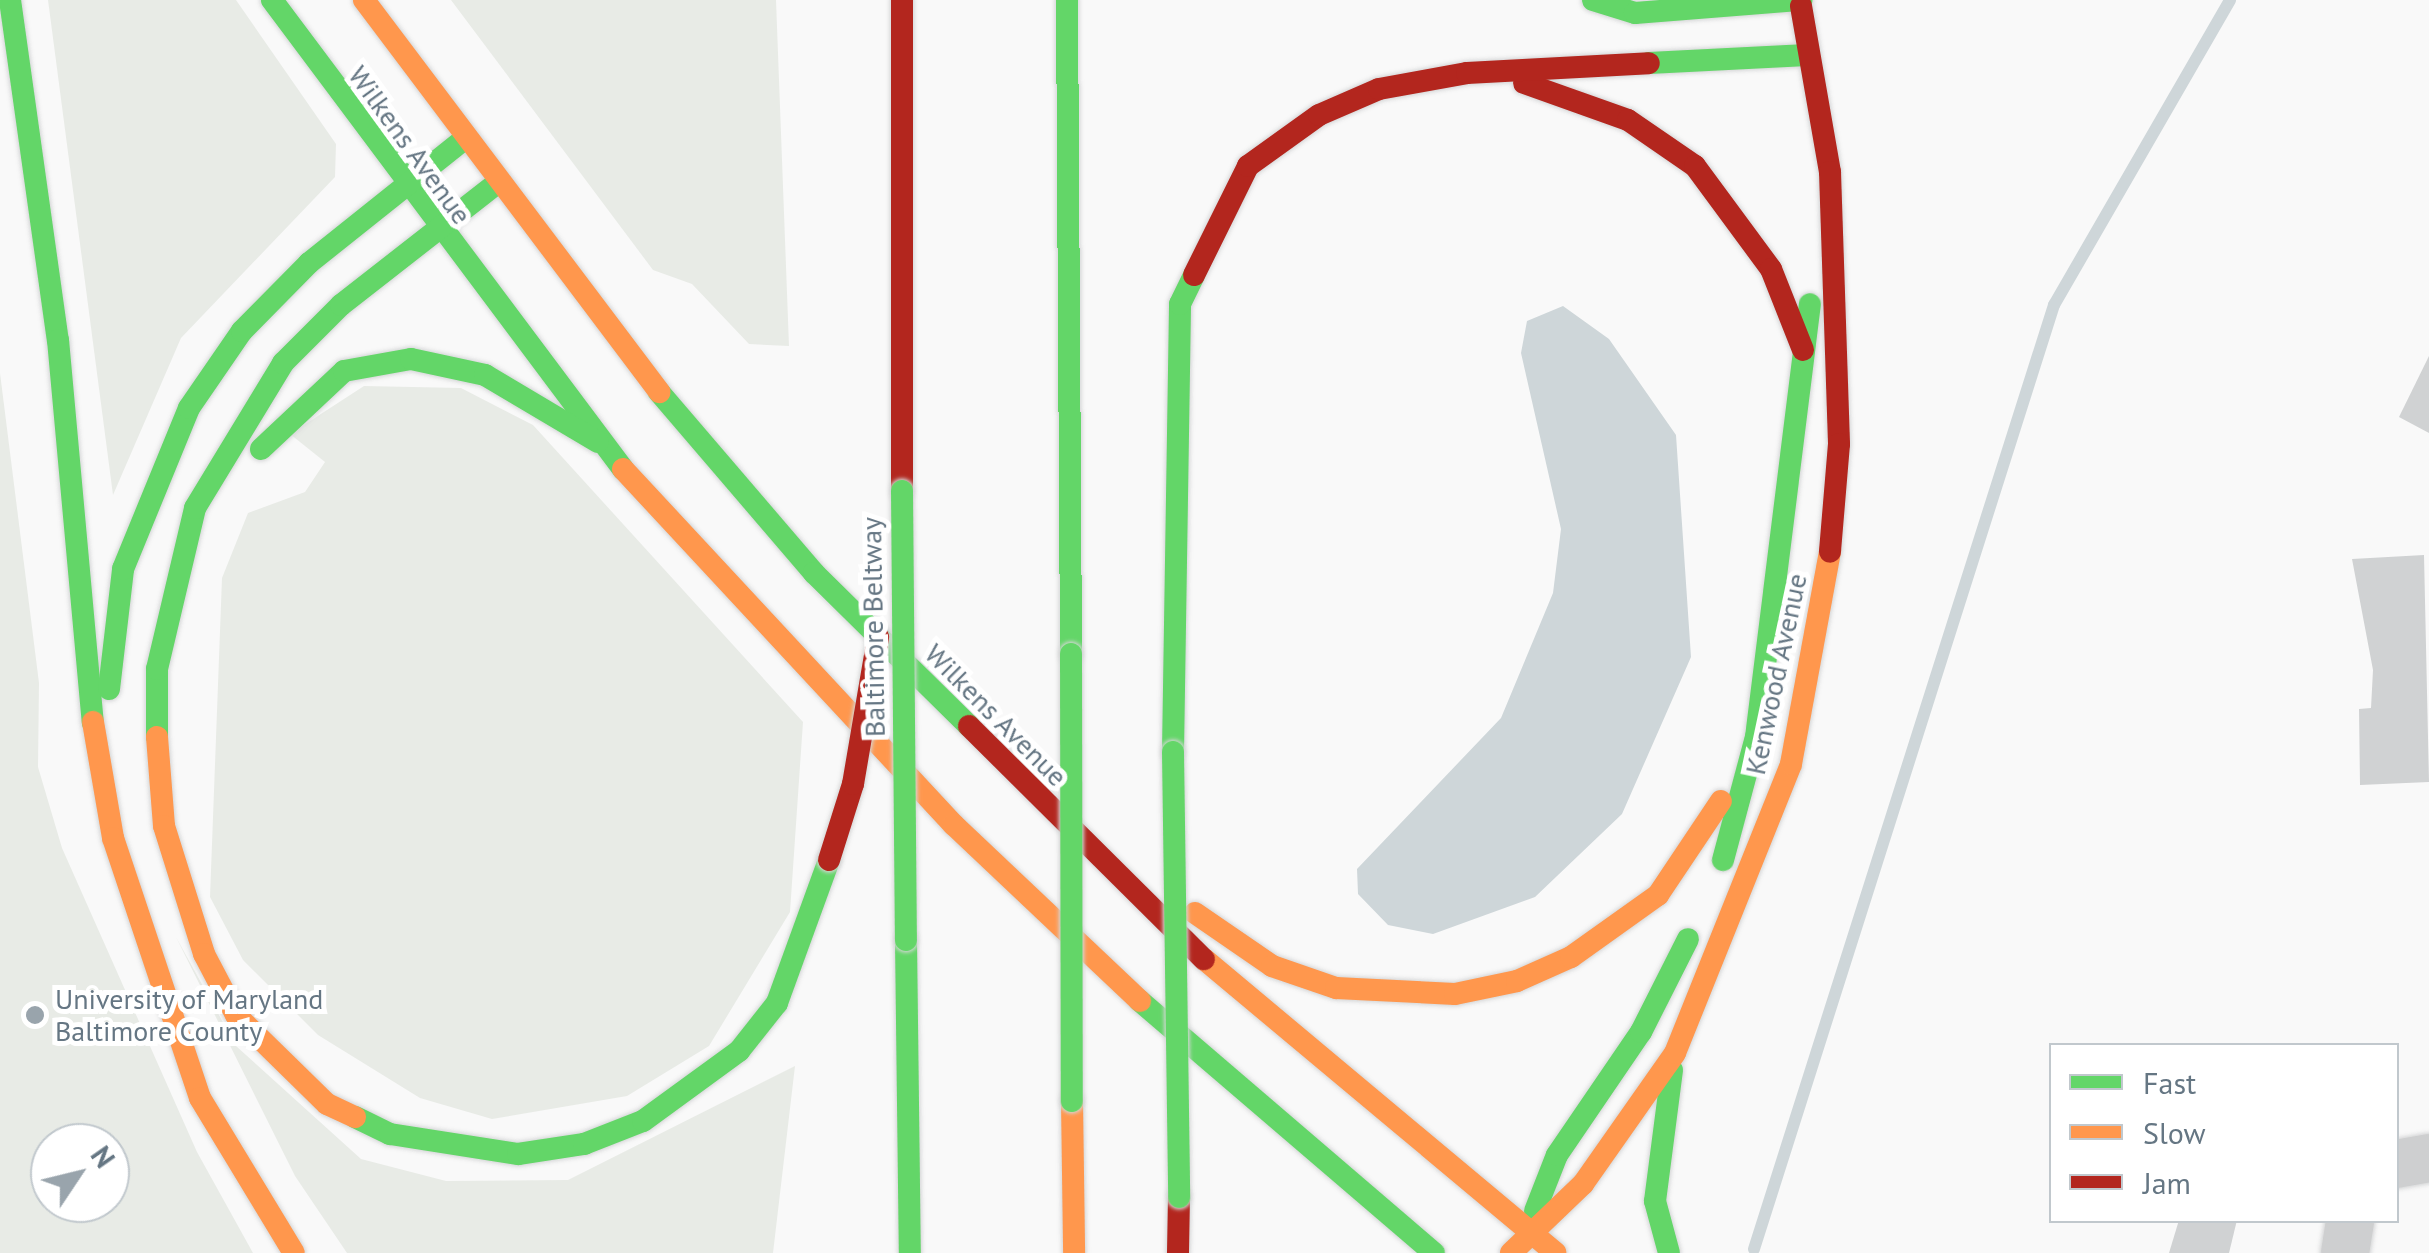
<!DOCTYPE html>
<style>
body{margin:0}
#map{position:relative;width:2429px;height:1253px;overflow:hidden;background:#f9f9f9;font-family:"PT Sans",sans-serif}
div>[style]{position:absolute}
.green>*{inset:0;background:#e8ebe6}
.water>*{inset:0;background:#ced6d9}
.stream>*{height:12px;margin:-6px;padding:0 6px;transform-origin:6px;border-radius:6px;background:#ced6d9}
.building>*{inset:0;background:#d0d2d3}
.roads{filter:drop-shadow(0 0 2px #d5d6d7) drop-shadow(0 0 2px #d5d6d7)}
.street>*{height:48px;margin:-24px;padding:0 24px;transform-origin:24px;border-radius:24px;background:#cecfd0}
.fast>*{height:22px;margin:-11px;padding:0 11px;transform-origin:11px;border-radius:11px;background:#63d668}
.slow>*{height:22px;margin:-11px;padding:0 11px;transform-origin:11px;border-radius:11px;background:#ff974d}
.jam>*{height:22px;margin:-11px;padding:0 11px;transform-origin:11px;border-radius:11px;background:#b3261e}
.bridges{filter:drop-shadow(0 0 2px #d5d6d6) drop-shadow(0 0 2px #d5d6d6)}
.fast-bridge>*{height:22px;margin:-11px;padding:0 11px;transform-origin:11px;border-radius:11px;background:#63d668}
.jam-bridge>*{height:22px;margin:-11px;padding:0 11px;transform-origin:11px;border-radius:11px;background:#b3261e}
.dots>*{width:28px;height:28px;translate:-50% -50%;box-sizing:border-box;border:5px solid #fff;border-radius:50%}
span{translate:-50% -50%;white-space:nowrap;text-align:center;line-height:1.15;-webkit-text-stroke:10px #fff;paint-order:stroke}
.street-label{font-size:28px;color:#657683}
.poi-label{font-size:28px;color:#657683}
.left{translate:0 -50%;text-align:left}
.legend{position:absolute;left:2049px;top:1043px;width:350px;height:180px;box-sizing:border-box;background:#fff;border:2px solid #c1c8cd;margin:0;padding:12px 18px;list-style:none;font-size:30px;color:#657683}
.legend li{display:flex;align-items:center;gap:20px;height:50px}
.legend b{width:50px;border:2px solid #c1c8cd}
.north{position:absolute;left:30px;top:1123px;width:100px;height:100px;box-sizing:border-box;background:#fff;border:2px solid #c1c8cd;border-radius:50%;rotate:55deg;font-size:28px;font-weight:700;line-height:40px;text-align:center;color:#657683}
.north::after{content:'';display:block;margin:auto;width:35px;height:45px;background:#99a4ac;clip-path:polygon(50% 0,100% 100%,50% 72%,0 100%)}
</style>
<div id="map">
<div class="green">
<div style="clip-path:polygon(48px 0,236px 0,336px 144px,335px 177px,181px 338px,113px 495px)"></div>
<div style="clip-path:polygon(451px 0,776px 0,789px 346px,749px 344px,692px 284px,653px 270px)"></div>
<div style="clip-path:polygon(evenodd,0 373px,39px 683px,38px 767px,62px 848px,197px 1152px,253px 1253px,0 1253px,0 373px,50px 1143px,110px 1143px,110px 1203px,50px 1203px,50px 1143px)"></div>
<div style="clip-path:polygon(364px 386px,461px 388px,533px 425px,803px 722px,790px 912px,709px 1046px,627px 1096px,492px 1119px,420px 1098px,318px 1035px,243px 960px,210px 897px,222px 578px,248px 513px,305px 492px,325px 462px,290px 434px)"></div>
<div style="clip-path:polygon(176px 937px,236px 1046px,361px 1159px,446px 1181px,568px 1180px,795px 1066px,773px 1253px,347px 1253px,295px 1176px)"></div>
</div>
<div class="water">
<div style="clip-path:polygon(1563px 306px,1609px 339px,1676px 435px,1691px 657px,1622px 814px,1535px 897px,1433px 934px,1388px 925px,1358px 894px,1357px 869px,1501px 718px,1553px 593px,1561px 529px,1521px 353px,1527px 321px)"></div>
</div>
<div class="stream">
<div style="left:1754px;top:1249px;width:991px;rotate:-72.37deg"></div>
<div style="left:2054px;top:305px;width:352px;rotate:-60deg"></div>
</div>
<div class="building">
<div style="clip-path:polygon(2429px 356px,2429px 433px,2399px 417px)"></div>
<div style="clip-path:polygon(2424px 555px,2429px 782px,2360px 785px,2359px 709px,2371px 708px,2373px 670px,2352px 559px)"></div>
<div style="clip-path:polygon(2237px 1220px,2229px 1253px,2169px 1253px,2179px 1220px)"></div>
</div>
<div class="roads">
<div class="street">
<div style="left:2396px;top:1164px;width:34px;rotate:-10deg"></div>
<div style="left:2345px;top:1253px;width:33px;rotate:-81deg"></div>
</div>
<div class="fast">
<div style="left:10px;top:0;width:343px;rotate:82deg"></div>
<div style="left:58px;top:340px;width:384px;rotate:84.8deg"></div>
<div style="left:272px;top:0;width:586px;rotate:53.19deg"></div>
<div style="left:1067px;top:0;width:654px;rotate:89.65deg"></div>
<div style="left:1593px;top:0;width:44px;rotate:17.2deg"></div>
<div style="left:1635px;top:13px;width:167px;rotate:-4.5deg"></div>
<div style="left:1649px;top:63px;width:158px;rotate:-2.9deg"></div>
<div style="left:659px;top:392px;width:238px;rotate:49.4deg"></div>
<div style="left:814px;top:573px;width:218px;rotate:44.6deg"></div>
<div style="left:261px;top:449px;width:114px;rotate:-43.2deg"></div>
<div style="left:344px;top:371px;width:68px;rotate:-10.2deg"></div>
<div style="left:411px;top:359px;width:76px;rotate:12.2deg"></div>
<div style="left:485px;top:375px;width:131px;rotate:30.7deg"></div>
<div style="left:109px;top:689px;width:121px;rotate:-83.3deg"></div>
<div style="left:123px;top:569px;width:174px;rotate:-67.7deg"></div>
<div style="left:189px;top:408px;width:93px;rotate:-55.5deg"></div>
<div style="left:242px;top:331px;width:95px;rotate:-45.4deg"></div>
<div style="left:309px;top:263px;width:197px;rotate:-38.6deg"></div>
<div style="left:157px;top:737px;width:68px;rotate:-90deg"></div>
<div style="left:157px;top:669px;width:165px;rotate:-76.7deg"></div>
<div style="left:195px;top:508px;width:170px;rotate:-58.7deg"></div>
<div style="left:283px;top:363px;width:82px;rotate:-45deg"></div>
<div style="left:341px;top:305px;width:197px;rotate:-38deg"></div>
<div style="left:1173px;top:752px;width:448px;rotate:-89.1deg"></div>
<div style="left:1180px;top:304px;width:32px;rotate:-64deg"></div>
<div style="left:1723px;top:860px;width:127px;rotate:-75deg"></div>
<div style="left:1756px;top:737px;width:436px;rotate:-82.9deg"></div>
<div style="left:906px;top:940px;width:313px;rotate:89.3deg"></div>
<div style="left:1140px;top:1001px;width:387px;rotate:40.6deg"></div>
<div style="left:355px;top:1117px;width:39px;rotate:26deg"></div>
<div style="left:390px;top:1134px;width:130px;rotate:8.9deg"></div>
<div style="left:518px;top:1154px;width:67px;rotate:-8.6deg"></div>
<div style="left:584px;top:1144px;width:63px;rotate:-21.3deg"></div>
<div style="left:643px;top:1121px;width:119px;rotate:-36.1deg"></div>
<div style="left:739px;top:1051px;width:61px;rotate:-51.6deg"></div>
<div style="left:777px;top:1003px;width:152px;rotate:-70deg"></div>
<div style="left:1535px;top:1211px;width:60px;rotate:-68.6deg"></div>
<div style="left:1557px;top:1155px;width:149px;rotate:-55.7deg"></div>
<div style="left:1641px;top:1032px;width:104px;rotate:-63.2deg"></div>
<div style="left:1669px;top:1253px;width:54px;rotate:-105.1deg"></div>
<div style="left:1655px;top:1201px;width:132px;rotate:-82.6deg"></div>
</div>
<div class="slow">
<div style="left:364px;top:0;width:491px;rotate:53deg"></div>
<div style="left:623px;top:469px;width:486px;rotate:47.1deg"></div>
<div style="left:954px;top:825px;width:256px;rotate:43.4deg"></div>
<div style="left:93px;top:722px;width:118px;rotate:80.2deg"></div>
<div style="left:113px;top:838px;width:274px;rotate:71.5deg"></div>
<div style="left:200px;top:1098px;width:181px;rotate:58.8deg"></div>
<div style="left:157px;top:737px;width:89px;rotate:85.5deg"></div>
<div style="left:164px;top:826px;width:134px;rotate:72.6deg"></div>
<div style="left:204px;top:954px;width:69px;rotate:62.3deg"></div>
<div style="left:236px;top:1015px;width:127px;rotate:44.4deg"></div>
<div style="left:327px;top:1104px;width:31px;rotate:25deg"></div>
<div style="left:1195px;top:913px;width:93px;rotate:34.5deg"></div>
<div style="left:1272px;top:966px;width:68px;rotate:19deg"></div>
<div style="left:1336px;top:988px;width:119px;rotate:2.9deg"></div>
<div style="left:1455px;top:994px;width:63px;rotate:-11.8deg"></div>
<div style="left:1517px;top:981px;width:59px;rotate:-24deg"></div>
<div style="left:1571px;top:957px;width:107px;rotate:-35.5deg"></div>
<div style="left:1658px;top:895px;width:113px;rotate:-56.2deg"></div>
<div style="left:1204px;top:959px;width:458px;rotate:39.9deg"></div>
<div style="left:1072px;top:1101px;width:152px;rotate:89.2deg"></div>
<div style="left:1511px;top:1253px;width:100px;rotate:-43.8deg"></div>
<div style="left:1583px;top:1184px;width:160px;rotate:-54.9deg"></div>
<div style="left:1675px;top:1053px;width:311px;rotate:-68.1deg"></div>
<div style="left:1791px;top:764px;width:216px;rotate:-79.6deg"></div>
</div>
<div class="jam">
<div style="left:902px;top:0;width:491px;rotate:90deg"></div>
<div style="left:1801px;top:6px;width:169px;rotate:80.1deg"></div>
<div style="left:1830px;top:172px;width:272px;rotate:88.1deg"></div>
<div style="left:1839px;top:444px;width:108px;rotate:94.8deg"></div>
<div style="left:1524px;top:83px;width:110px;rotate:19.6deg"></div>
<div style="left:1628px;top:120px;width:81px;rotate:34.5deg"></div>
<div style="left:1695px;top:166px;width:128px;rotate:53.6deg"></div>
<div style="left:1771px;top:269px;width:87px;rotate:68.4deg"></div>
<div style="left:1194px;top:275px;width:122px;rotate:-63.6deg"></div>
<div style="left:1248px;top:166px;width:87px;rotate:-35.7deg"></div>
<div style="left:1319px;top:115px;width:65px;rotate:-23.4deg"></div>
<div style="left:1379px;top:89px;width:89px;rotate:-10.3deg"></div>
<div style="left:1467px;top:73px;width:182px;rotate:-3.1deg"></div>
<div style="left:969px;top:726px;width:331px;rotate:44.8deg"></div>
<div style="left:1178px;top:1253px;width:56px;rotate:-89deg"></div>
</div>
</div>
<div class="bridges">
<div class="fast-bridge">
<div style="left:902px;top:491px;width:449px;rotate:89.5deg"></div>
<div style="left:1071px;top:654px;width:447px;rotate:89.9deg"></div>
<div style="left:1173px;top:752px;width:445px;rotate:89.2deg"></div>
</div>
<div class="jam-bridge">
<div style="left:829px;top:860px;width:80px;rotate:-72.5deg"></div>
<div style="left:853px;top:784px;width:149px;rotate:-80.3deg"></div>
</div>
</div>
<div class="dots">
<div style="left:35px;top:1015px;background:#99a4ac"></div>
</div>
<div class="street-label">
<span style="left:410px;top:145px;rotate:54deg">Wilkens Avenue</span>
<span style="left:873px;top:627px;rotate:-91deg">Baltimore Beltway</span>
<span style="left:1776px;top:674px;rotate:-78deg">Kenwood Avenue</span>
<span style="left:996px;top:715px;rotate:45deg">Wilkens Avenue</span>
</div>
<div class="poi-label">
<span class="left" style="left:55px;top:1015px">University of Maryland<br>Baltimore County</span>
</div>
<ul class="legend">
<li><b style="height:12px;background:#63d668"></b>Fast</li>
<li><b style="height:12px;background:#ff974d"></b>Slow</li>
<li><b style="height:12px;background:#b3261e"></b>Jam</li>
</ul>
<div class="north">N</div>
</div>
